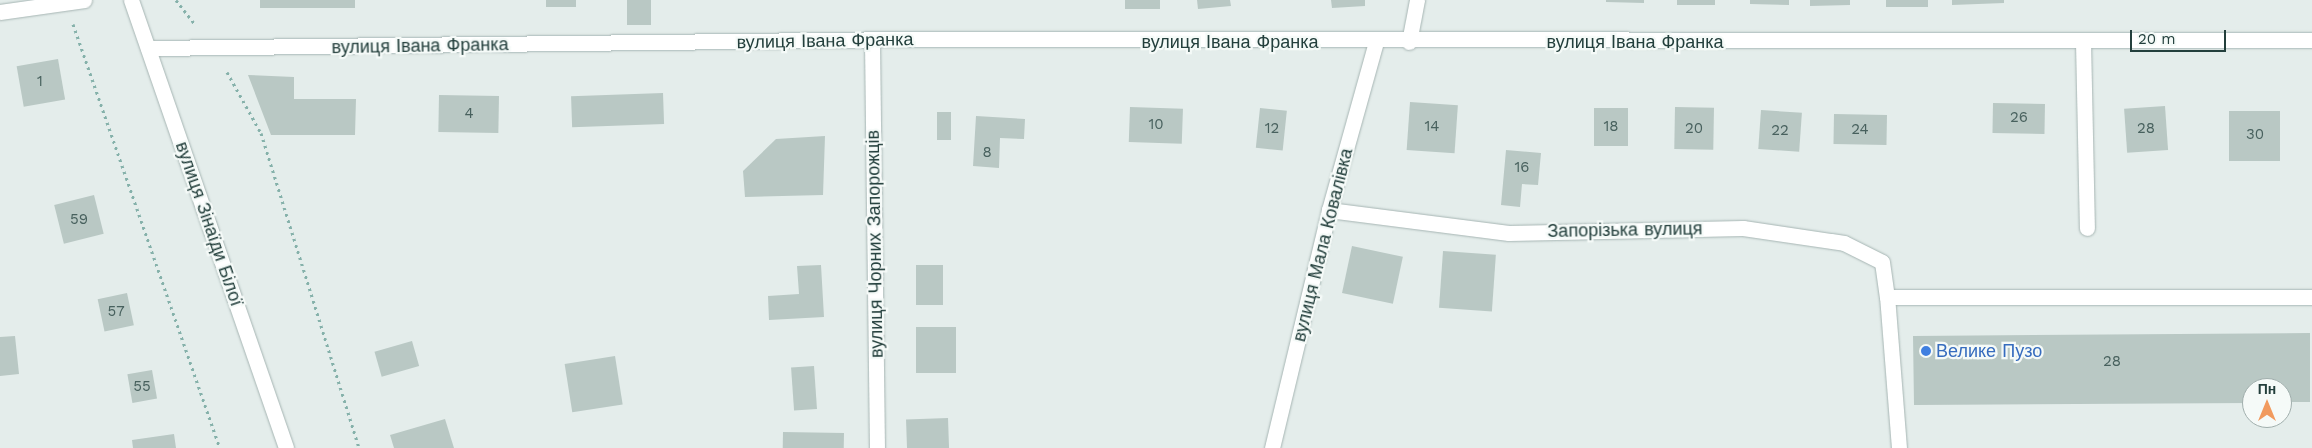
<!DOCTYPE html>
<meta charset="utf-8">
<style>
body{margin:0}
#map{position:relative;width:2312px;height:448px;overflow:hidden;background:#e4edeb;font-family:"Work Sans",sans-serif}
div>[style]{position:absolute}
.building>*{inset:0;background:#b9c8c4;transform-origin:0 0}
.path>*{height:3px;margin-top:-1.5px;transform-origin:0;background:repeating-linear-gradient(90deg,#85b1aa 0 2.5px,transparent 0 6.5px)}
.roads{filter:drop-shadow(0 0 1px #a6b5b3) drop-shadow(0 0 1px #a6b5b3)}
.lane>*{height:15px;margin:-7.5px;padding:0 7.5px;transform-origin:7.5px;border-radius:7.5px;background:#fff}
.street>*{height:15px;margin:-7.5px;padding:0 7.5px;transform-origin:7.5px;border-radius:7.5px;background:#fff}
.secondary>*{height:15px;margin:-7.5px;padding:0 7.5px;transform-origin:7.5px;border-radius:7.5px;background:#fff}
.dots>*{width:14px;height:14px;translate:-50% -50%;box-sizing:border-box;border:2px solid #f5faf8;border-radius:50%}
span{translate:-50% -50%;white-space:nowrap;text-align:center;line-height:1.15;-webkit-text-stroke:4.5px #f5faf8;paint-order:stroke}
.number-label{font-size:15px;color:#48615e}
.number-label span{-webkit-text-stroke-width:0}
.street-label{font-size:18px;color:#233f3c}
.shop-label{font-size:18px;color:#366cbe}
.left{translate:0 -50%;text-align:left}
.north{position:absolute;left:2242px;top:378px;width:50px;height:50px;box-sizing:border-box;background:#f5faf8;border:1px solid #a1afad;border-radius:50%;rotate:0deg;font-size:14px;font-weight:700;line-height:20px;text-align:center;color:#233f3c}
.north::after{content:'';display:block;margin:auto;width:18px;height:22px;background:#f19a5e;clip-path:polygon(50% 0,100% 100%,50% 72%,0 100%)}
.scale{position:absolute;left:2130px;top:30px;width:96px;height:22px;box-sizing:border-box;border:2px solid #233f3c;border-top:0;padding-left:6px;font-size:15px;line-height:18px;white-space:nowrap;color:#233f3c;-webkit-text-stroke:4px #f5faf8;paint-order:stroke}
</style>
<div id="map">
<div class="building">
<div style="left:260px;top:0;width:95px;height:8px"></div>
<div style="left:546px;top:0;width:30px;height:7px"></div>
<div style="left:627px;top:0;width:24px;height:25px"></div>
<div style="left:1125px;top:0;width:35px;height:9px"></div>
<div style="clip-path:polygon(1197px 0,1230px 0,1231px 6px,1198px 9px)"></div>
<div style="clip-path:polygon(1331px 0,1365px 0,1365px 6px,1332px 8px)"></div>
<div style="clip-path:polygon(1606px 0,1644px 0,1644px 3px,1606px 2px)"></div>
<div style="left:1677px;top:0;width:38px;height:5px"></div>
<div style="clip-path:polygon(1750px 0,1789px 0,1789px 5px,1750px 4px)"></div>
<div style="clip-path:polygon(1810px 0,1850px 0,1850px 5px,1810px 6px)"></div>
<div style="left:1886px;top:0;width:42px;height:7px"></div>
<div style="clip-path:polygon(1952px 0,2004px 0,2004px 3px,1952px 5px)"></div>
<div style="left:58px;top:59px;width:41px;height:42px;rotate:80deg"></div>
<div style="clip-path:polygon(248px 75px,294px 77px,294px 99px,356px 99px,355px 135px,271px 135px)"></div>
<div style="left:663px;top:93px;width:31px;height:92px;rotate:88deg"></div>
<div style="left:439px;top:95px;width:60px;height:37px;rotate:1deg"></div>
<div style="left:1410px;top:102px;width:48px;height:48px;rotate:4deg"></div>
<div style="left:1993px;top:103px;width:52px;height:30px;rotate:1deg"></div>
<div style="left:2165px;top:106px;width:44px;height:41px;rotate:86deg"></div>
<div style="left:1130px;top:107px;width:53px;height:35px;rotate:2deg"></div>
<div style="left:1675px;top:107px;width:39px;height:42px;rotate:1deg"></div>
<div style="left:1260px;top:108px;width:27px;height:40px;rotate:6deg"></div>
<div style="left:1594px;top:108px;width:34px;height:38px"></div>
<div style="left:1761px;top:110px;width:41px;height:39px;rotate:4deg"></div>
<div style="left:2229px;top:111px;width:51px;height:50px"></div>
<div style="left:937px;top:112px;width:14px;height:28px"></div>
<div style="left:1834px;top:114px;width:53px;height:30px;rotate:1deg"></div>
<div style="clip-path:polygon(976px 116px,1025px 119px,1024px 139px,1000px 138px,999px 168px,973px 166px)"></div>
<div style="clip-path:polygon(825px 136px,823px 195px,745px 197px,743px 171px,776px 139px)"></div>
<div style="clip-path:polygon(1506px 150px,1541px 153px,1538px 185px,1522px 184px,1520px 207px,1501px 205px)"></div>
<div style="left:94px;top:195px;width:40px;height:41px;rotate:76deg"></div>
<div style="left:1352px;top:246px;width:52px;height:48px;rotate:12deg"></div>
<div style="left:1443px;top:251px;width:53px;height:57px;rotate:4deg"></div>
<div style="clip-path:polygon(821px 265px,824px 317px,769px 320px,768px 296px,799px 294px,797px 266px)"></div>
<div style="left:943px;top:265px;width:40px;height:27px;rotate:90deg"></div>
<div style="left:127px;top:293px;width:33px;height:30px;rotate:78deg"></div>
<div style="left:916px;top:327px;width:40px;height:46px"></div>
<div style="clip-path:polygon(2310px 333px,2310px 402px,2282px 402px,2282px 388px,2252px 388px,2252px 403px,1914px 405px,1913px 336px)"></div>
<div style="clip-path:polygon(15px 336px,19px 374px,0 376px,0 337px)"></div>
<div style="left:412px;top:341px;width:26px;height:39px;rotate:74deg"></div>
<div style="left:615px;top:356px;width:49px;height:51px;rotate:81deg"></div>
<div style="left:814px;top:366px;width:43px;height:23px;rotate:86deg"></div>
<div style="left:152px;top:370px;width:29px;height:25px;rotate:80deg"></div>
<div style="left:948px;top:418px;width:30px;height:42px;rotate:88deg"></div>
<div style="clip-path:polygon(445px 419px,454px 448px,394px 448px,390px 435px)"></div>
<div style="left:783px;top:432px;width:61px;height:16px;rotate:1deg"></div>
<div style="clip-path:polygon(174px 434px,176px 448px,133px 448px,132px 440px)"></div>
</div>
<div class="path">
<div style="left:176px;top:0;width:29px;rotate:52deg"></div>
<div style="left:73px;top:24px;width:449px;rotate:70.9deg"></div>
<div style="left:227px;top:72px;width:70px;rotate:60.9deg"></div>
<div style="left:261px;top:133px;width:330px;rotate:72.7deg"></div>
</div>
<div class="roads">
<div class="lane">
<div style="left:2083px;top:41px;width:187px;rotate:88.8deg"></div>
<div style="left:1899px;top:448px;width:151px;rotate:-94.5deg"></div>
<div style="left:1887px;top:297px;width:425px"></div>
</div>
<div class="street">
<div style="left:0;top:12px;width:85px;rotate:-8.1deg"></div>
<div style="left:872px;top:41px;width:407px;rotate:89.3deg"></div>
<div style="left:1409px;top:42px;width:43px;rotate:-79.2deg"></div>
<div style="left:148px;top:48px;width:755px;rotate:-0.68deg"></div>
<div style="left:903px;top:39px;width:1409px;rotate:0.04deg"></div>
<div style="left:1329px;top:210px;width:181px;rotate:7.3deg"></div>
<div style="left:1509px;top:233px;width:234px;rotate:-1.2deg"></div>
<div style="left:1743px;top:228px;width:102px;rotate:8.4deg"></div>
<div style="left:1844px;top:243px;width:42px;rotate:26.6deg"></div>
<div style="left:1882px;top:262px;width:35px;rotate:82deg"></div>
<div style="left:1272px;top:448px;width:245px;rotate:-76.5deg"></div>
<div style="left:1329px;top:210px;width:174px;rotate:-74.4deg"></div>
</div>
<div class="secondary">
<div style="left:131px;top:0;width:474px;rotate:70.9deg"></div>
</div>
</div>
<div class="dots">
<div style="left:1926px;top:351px;background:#3f7fe0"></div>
</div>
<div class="number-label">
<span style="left:40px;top:82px">1</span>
<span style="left:469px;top:114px">4</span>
<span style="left:2019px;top:118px">26</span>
<span style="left:1156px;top:125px">10</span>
<span style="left:1432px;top:127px">14</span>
<span style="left:1611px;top:127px">18</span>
<span style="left:1272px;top:129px">12</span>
<span style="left:1694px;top:129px">20</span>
<span style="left:2146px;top:129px">28</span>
<span style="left:1860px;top:130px">24</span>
<span style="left:1780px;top:131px">22</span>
<span style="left:2255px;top:135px">30</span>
<span style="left:987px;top:153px">8</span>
<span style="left:1522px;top:168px">16</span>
<span style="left:79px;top:220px">59</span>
<span style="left:116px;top:312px">57</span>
<span style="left:2112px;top:362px">28</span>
<span style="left:142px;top:387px">55</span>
</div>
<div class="street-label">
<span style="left:825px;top:41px;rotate:-1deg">вулиця Івана Франка</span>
<span style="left:1230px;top:42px">вулиця Івана Франка</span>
<span style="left:1635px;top:42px">вулиця Івана Франка</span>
<span style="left:420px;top:46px;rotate:-1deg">вулиця Івана Франка</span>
<span style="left:209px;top:224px;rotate:71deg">вулиця Зінаїди Білої</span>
<span style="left:1625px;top:230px;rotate:-1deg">Запорізька вулиця</span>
<span style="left:875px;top:244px;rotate:-91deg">вулиця Чорних Запорожців</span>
<span style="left:1323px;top:245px;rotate:-76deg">вулиця Мала Ковалівка</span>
</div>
<div class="shop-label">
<span class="left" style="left:1936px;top:351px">Велике Пузо</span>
</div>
<div class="north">Пн</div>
<div class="scale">20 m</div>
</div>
